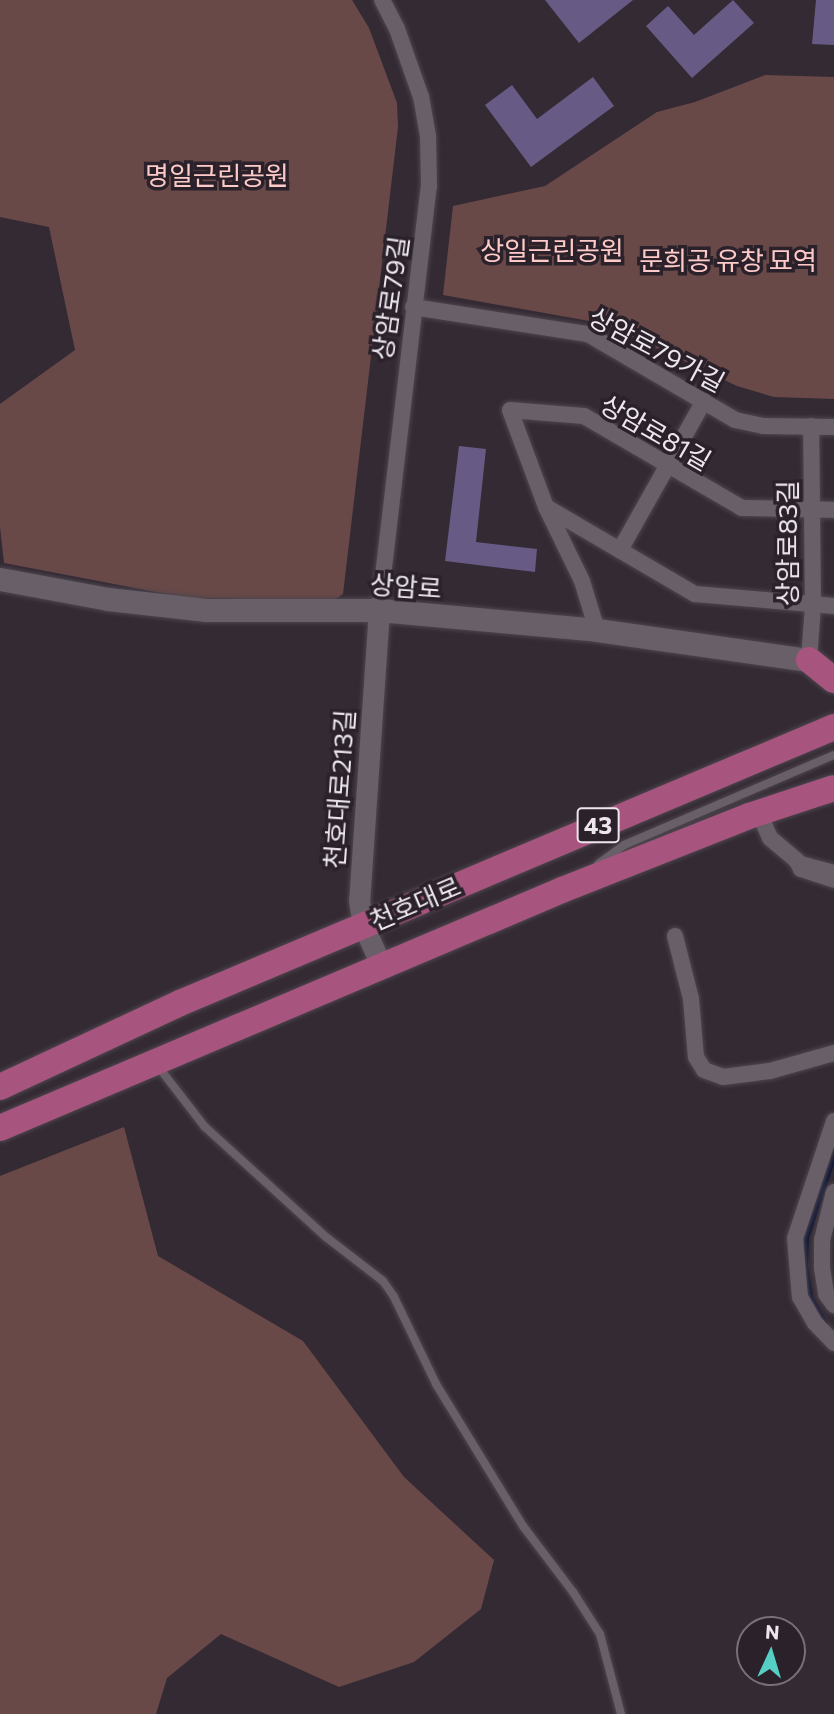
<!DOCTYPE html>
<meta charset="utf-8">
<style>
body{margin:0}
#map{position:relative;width:834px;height:1714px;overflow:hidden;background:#342a34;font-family:Commissioner,"Noto Sans KR",sans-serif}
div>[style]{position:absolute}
.green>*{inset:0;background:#694948}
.stream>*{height:4.5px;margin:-2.25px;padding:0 2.25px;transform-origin:2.25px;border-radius:2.25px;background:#10183a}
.building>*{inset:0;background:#675a84}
.roads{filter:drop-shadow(0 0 2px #4d464d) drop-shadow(0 0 2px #4d464d)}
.service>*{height:8px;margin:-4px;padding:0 4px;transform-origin:4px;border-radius:4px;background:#695f69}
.pedestrian>*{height:12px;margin:-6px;padding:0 6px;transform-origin:6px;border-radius:6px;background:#695f69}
.minor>*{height:16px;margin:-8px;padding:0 8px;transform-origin:8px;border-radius:8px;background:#695f69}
.tertiary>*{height:21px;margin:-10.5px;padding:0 10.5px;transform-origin:10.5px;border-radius:10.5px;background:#695f69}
.secondary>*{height:23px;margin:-11.5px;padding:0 11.5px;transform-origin:11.5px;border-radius:11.5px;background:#695f69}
.primary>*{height:26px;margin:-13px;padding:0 13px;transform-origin:13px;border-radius:13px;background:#a7557f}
span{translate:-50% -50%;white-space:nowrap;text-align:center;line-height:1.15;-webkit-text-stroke:7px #2a212a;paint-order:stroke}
.shield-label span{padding:2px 5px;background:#2a212a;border:2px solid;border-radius:5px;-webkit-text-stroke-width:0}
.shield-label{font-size:24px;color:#ede7ed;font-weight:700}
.park-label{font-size:26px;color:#fdcac8}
.street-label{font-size:26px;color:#ede7ed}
.north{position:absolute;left:736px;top:1616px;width:70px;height:70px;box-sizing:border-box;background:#2a212a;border:2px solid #787078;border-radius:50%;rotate:4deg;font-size:19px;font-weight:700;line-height:28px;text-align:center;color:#ede7ed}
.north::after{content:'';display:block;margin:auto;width:24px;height:32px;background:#56cec4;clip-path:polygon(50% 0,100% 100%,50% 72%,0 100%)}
</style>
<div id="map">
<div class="green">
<div style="clip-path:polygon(0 0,352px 0,369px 28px,397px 103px,398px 127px,343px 594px,339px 597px,334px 600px,187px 598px,4px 563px,0 527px,0 404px,75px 350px,49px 227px,0 217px)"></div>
<div style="clip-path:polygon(765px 75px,834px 77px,834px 399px,774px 397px,737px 386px,606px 324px,443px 295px,453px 206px,545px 186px,657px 112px,695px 102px)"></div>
<div style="clip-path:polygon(124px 1127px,158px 1256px,303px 1341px,404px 1477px,494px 1560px,481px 1609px,414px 1662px,339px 1687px,221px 1634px,167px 1678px,156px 1714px,0 1714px,0 1176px)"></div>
</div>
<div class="stream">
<div style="left:826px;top:1325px;width:32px;rotate:-120deg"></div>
<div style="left:810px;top:1297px;width:32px;rotate:-99deg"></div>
<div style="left:805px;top:1265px;width:27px;rotate:-88deg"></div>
<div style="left:806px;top:1238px;width:88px;rotate:-71.4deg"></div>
</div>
<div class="building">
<div style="clip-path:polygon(545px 0,633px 0,579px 43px)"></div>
<div style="clip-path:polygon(733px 0,754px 23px,692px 78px,646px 26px,668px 6px,694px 35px)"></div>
<div style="clip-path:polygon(816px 0,834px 0,834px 45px,812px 44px)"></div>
<div style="clip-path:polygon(593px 77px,614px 106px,531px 167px,485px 105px,512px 85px,537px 119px)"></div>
<div style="clip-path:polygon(459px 446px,486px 449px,476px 542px,537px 549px,535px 572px,445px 561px)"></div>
</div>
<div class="roads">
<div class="service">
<div style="left:598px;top:864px;width:32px;rotate:-36deg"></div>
<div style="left:624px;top:845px;width:228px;rotate:-23.2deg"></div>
<div style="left:157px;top:1065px;width:78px;rotate:52.3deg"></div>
<div style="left:205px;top:1127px;width:164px;rotate:42.3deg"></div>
<div style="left:326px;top:1237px;width:72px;rotate:37.7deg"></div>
<div style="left:383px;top:1281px;width:19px;rotate:55deg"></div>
<div style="left:394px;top:1297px;width:97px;rotate:64.2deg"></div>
<div style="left:436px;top:1384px;width:167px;rotate:58.5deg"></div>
<div style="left:523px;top:1526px;width:83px;rotate:52.9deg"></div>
<div style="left:573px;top:1592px;width:50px;rotate:57.3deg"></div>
<div style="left:600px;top:1634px;width:83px;rotate:75.3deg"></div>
</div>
<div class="pedestrian">
<div style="left:801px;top:862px;width:34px;rotate:15deg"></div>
</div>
<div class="minor">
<div style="left:413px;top:307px;width:177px;rotate:8.8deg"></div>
<div style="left:588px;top:334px;width:170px;rotate:30.3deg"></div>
<div style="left:735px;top:420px;width:29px;rotate:12deg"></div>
<div style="left:763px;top:426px;width:71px;rotate:0.8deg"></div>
<div style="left:546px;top:507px;width:173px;rotate:30.3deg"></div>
<div style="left:695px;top:594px;width:140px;rotate:4.9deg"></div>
<div style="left:620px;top:550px;width:171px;rotate:-60.6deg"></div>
<div style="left:379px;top:610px;width:426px;rotate:-83.3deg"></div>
<div style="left:429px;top:187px;width:51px;rotate:-91.1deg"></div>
<div style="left:428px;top:136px;width:40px;rotate:-100deg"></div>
<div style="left:421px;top:97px;width:72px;rotate:-109.4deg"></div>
<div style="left:397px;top:29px;width:33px;rotate:-117deg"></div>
<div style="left:597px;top:630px;width:51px;rotate:-107deg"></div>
<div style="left:582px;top:581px;width:82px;rotate:-115.9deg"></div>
<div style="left:546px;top:507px;width:103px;rotate:-110.4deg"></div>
<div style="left:510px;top:410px;width:74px;rotate:4.6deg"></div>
<div style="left:584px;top:416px;width:183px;rotate:30.2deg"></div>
<div style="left:742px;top:508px;width:92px;rotate:1.2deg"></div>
<div style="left:809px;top:660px;width:55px;rotate:-85.8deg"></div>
<div style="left:813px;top:605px;width:179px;rotate:-90.6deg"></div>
<div style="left:759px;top:813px;width:27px;rotate:66deg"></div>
<div style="left:770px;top:838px;width:35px;rotate:40deg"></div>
<div style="left:797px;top:861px;width:9px;rotate:63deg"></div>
<div style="left:801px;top:869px;width:35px;rotate:18deg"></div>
<div style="left:675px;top:936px;width:65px;rotate:75.7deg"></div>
<div style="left:691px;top:999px;width:58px;rotate:85.1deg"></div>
<div style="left:696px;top:1057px;width:15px;rotate:58deg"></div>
<div style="left:704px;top:1070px;width:20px;rotate:20deg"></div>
<div style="left:723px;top:1077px;width:47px;rotate:-7.3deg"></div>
<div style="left:770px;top:1071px;width:66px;rotate:-15.7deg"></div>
<div style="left:834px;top:1121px;width:123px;rotate:108.4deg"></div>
<div style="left:795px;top:1238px;width:59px;rotate:85.2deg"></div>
<div style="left:800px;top:1297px;width:30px;rotate:60deg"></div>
<div style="left:815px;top:1323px;width:28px;rotate:46deg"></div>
<div style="left:834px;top:1192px;width:49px;rotate:104deg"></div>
<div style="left:822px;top:1240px;width:28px;rotate:90deg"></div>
<div style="left:822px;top:1268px;width:26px;rotate:81deg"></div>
<div style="left:826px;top:1294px;width:14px;rotate:54deg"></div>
</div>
<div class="tertiary">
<div style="left:379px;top:610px;width:291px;rotate:93.9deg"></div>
<div style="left:359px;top:900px;width:25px;rotate:81deg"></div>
<div style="left:363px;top:925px;width:46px;rotate:65.7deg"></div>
</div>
<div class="secondary">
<div style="left:0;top:579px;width:110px;rotate:10.5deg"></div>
<div style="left:108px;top:599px;width:99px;rotate:6.4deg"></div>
<div style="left:206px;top:610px;width:173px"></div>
<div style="left:379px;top:610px;width:219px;rotate:5.2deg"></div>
<div style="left:597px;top:630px;width:214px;rotate:8.1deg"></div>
</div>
<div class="primary">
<div style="left:809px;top:660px;width:32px;rotate:39deg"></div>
<div style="left:0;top:1087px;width:199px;rotate:-25deg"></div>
<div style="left:180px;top:1003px;width:710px;rotate:-22.88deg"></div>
<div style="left:0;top:1128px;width:610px;rotate:-22.95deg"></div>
<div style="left:562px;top:890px;width:201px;rotate:-21.6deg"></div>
<div style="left:749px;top:816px;width:89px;rotate:-18.2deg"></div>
</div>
</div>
<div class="shield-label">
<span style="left:598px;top:825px">43</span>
</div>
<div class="park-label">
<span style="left:217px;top:175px">명일근린공원</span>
<span style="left:552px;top:250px">상일근린공원</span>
<span style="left:728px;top:260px">문희공 유창 묘역</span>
</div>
<div class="street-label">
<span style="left:390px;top:298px;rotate:-82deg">상암로79길</span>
<span style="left:657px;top:349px;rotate:28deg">상암로79가길</span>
<span style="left:656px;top:432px;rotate:30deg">상암로81길</span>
<span style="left:787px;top:543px;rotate:-90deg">상암로83길</span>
<span style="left:406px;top:586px;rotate:4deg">상암로</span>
<span style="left:339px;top:789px;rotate:-86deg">천호대로213길</span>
<span style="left:415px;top:903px;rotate:-23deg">천호대로</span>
</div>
<div class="north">N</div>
</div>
